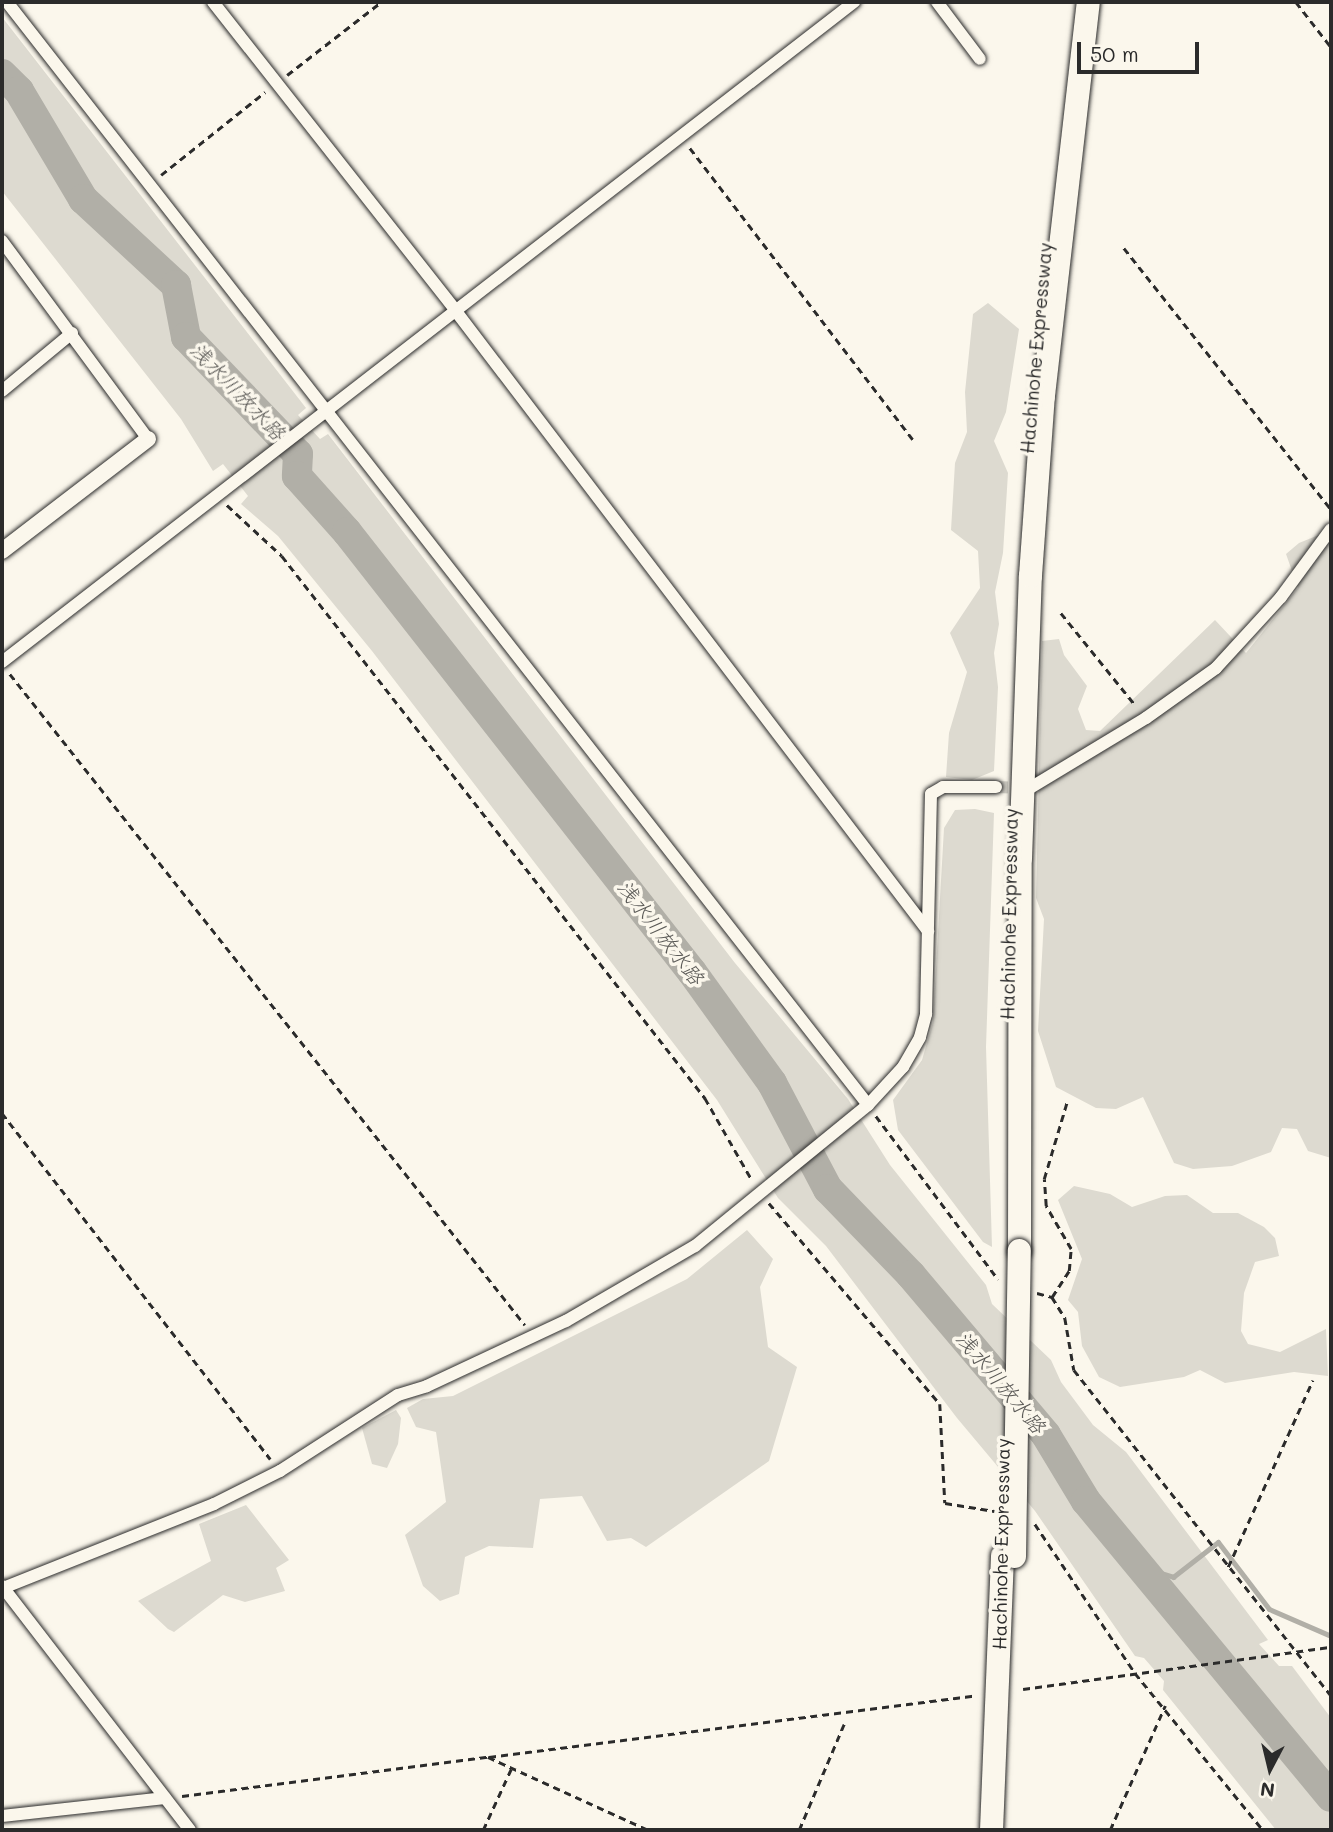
<!DOCTYPE html>
<meta charset="utf-8">
<style>
body{margin:0}
#map{position:relative;width:1333px;height:1832px;overflow:hidden;background:#fbf7ec;font-family:Mali,"Klee One",sans-serif}
div>[style]{position:absolute}
.green>*{inset:0;background:#dddad0}
.stream>*{height:5px;margin:-2.5px;padding:0 2.5px;transform-origin:2.5px;border-radius:2.5px;background:#b1afa7}
.river>*{height:30px;margin:-15px;padding:0 15px;transform-origin:15px;border-radius:15px;background:#b1afa7}
.minor-tunnel>*{height:12px;margin-top:-6px;transform-origin:0;background:repeating-linear-gradient(90deg,#d1cec5 0 12px,transparent 0 18px)}
.path>*{height:2.5px;margin-top:-1.25px;transform-origin:0;background:repeating-linear-gradient(90deg,#2b2b2b 0 7px,transparent 0 12px)}
.roads{filter:drop-shadow(0 0 2px #2b2b2b) drop-shadow(0 0 2px #2b2b2b)}
.minor>*{height:12px;margin:-6px;padding:0 6px;transform-origin:6px;border-radius:6px;background:#fbf7ec}
.tertiary>*{height:16px;margin:-8px;padding:0 8px;transform-origin:8px;border-radius:8px;background:#fbf7ec}
.motorway>*{height:23px;margin:-11.5px;padding:0 11.5px;transform-origin:11.5px;border-radius:11.5px;background:#fbf7ec}
.bridges{filter:drop-shadow(0 0 2px #2b2b2b) drop-shadow(0 0 2px #2b2b2b)}
.motorway-bridge>*{height:23px;margin:-11.5px;padding:0 11.5px;transform-origin:11.5px;border-radius:11.5px;background:#fbf7ec}
span{translate:-50% -50%;white-space:nowrap;text-align:center;line-height:1.15;-webkit-text-stroke:7px #fbf7ec;paint-order:stroke}
.street-label{font-size:19px;color:#2b2b2b}
.water-label{font-size:21px;color:#5a5956;font-style:italic}
.frame{position:absolute;inset:0;border:4px solid #2b2b2b;pointer-events:none}
.north{position:absolute;left:1235px;top:1734px;width:70px;height:70px;-webkit-text-stroke:5px #fbf7ec;paint-order:stroke;rotate:187deg;font-size:19px;font-weight:700;line-height:28px;text-align:center;color:#2b2b2b}
.north::after{content:'';display:block;margin:auto;width:24px;height:32px;background:#2b2b2b;clip-path:polygon(50% 0,100% 100%,50% 72%,0 100%)}
.scale{position:absolute;left:1077px;top:42px;width:122px;height:32px;box-sizing:border-box;border:4px solid #2b2b2b;border-top:0;padding-left:9px;font-size:21px;line-height:24px;white-space:nowrap;color:#2b2b2b;-webkit-text-stroke:5px #fbf7ec;paint-order:stroke}
</style>
<div id="map">
<div class="green">
<div style="clip-path:polygon(2px 17px,306px 408px,298px 415px,320px 439px,328px 434px,735px 963px,848px 1099px,890px 1165px,986px 1285px,992px 1304px,1051px 1360px,1061px 1382px,1093px 1425px,1126px 1452px,1268px 1640px,1259px 1644px,1279px 1666px,1292px 1666px,1331px 1718px,1331px 1830px,1276px 1830px,1163px 1690px,1164px 1681px,1144px 1658px,1135px 1656px,1035px 1511px,957px 1418px,826px 1246px,778px 1198px,717px 1100px,372px 651px,278px 536px,241px 504px,248px 496px,223px 464px,213px 471px,181px 419px,2px 191px)"></div>
<div style="clip-path:polygon(988px 303px,1019px 329px,1006px 412px,994px 441px,1008px 473px,1003px 553px,995px 592px,999px 624px,994px 653px,998px 687px,994px 771px,972px 780px,946px 777px,949px 733px,967px 672px,950px 633px,980px 588px,978px 551px,951px 530px,955px 463px,967px 432px,965px 392px,973px 314px)"></div>
<div style="clip-path:polygon(1331px 530px,1331px 1158px,1308px 1151px,1297px 1129px,1282px 1128px,1271px 1152px,1232px 1166px,1193px 1169px,1174px 1163px,1143px 1097px,1116px 1109px,1096px 1108px,1056px 1087px,1038px 1031px,1044px 919px,1036px 898px,1042px 641px,1059px 639px,1064px 655px,1087px 686px,1078px 709px,1086px 730px,1100px 731px,1215px 620px,1246px 653px,1298px 588px,1286px 554px,1299px 543px)"></div>
<div style="clip-path:polygon(975px 809px,994px 813px,986px 1047px,992px 1247px,983px 1242px,898px 1130px,893px 1100px,922px 1060px,933px 1022px,944px 828px,955px 810px)"></div>
<div style="clip-path:polygon(1074px 1186px,1110px 1194px,1132px 1207px,1165px 1196px,1187px 1195px,1213px 1213px,1238px 1213px,1264px 1227px,1275px 1238px,1279px 1256px,1255px 1262px,1244px 1293px,1241px 1331px,1248px 1344px,1280px 1352px,1326px 1329px,1328px 1376px,1294px 1372px,1225px 1383px,1200px 1370px,1184px 1377px,1120px 1387px,1099px 1377px,1082px 1346px,1078px 1312px,1068px 1300px,1082px 1259px,1058px 1200px)"></div>
<div style="clip-path:polygon(747px 1230px,773px 1259px,760px 1287px,768px 1347px,797px 1367px,769px 1461px,646px 1547px,631px 1538px,607px 1541px,582px 1496px,540px 1499px,533px 1548px,489px 1546px,465px 1557px,459px 1594px,440px 1601px,423px 1586px,405px 1535px,446px 1502px,436px 1432px,416px 1427px,407px 1408px,423px 1399px,453px 1396px,687px 1279px)"></div>
<div style="clip-path:polygon(396px 1410px,401px 1418px,398px 1444px,387px 1468px,372px 1464px,362px 1428px)"></div>
<div style="clip-path:polygon(246px 1505px,289px 1560px,276px 1568px,285px 1591px,245px 1602px,223px 1595px,174px 1632px,168px 1629px,138px 1601px,211px 1561px,199px 1524px)"></div>
</div>
<div class="stream">
<div style="left:1141px;top:1567px;width:34px;rotate:17deg"></div>
<div style="left:1173px;top:1577px;width:57px;rotate:-37.9deg"></div>
<div style="left:1218px;top:1542px;width:84px;rotate:52.7deg"></div>
<div style="left:1269px;top:1609px;width:68px;rotate:23.5deg"></div>
</div>
<div class="river">
<div style="left:2px;top:74px;width:24px;rotate:45deg"></div>
<div style="left:19px;top:91px;width:126px;rotate:59.3deg"></div>
<div style="left:83px;top:199px;width:127px;rotate:42.8deg"></div>
<div style="left:176px;top:285px;width:53px;rotate:79.1deg"></div>
<div style="left:186px;top:337px;width:162px;rotate:46.3deg"></div>
<div style="left:298px;top:454px;width:22px;rotate:93deg"></div>
<div style="left:297px;top:476px;width:75px;rotate:48.2deg"></div>
<div style="left:347px;top:532px;width:559px;rotate:51.9deg"></div>
<div style="left:692px;top:972px;width:137px;rotate:54.2deg"></div>
<div style="left:772px;top:1083px;width:120px;rotate:62.2deg"></div>
<div style="left:828px;top:1189px;width:120px;rotate:46deg"></div>
<div style="left:911px;top:1275px;width:209px;rotate:49.8deg"></div>
<div style="left:1046px;top:1435px;width:77px;rotate:58.8deg"></div>
<div style="left:1086px;top:1501px;width:384px;rotate:50.4deg"></div>
</div>
<div class="minor-tunnel">
<div style="left:996px;top:787px;width:31px;rotate:2deg"></div>
</div>
<div class="path">
<div style="left:1296px;top:2px;width:57px;rotate:52.1deg"></div>
<div style="left:287px;top:75px;width:119px;rotate:-37.8deg"></div>
<div style="left:690px;top:148px;width:367px;rotate:52.6deg"></div>
<div style="left:161px;top:175px;width:133px;rotate:-38.6deg"></div>
<div style="left:1124px;top:248px;width:333px;rotate:51.6deg"></div>
<div style="left:227px;top:505px;width:75px;rotate:42.8deg"></div>
<div style="left:282px;top:556px;width:688px;rotate:52.03deg"></div>
<div style="left:705px;top:1098px;width:95px;rotate:60.2deg"></div>
<div style="left:1061px;top:613px;width:119px;rotate:51.1deg"></div>
<div style="left:10px;top:674px;width:830px;rotate:51.65deg"></div>
<div style="left:2px;top:1113px;width:438px;rotate:52.2deg"></div>
<div style="left:876px;top:1116px;width:204px;rotate:53.2deg"></div>
<div style="left:769px;top:1203px;width:264px;rotate:49.6deg"></div>
<div style="left:940px;top:1404px;width:99px;rotate:87.1deg"></div>
<div style="left:945px;top:1503px;width:50px;rotate:9.3deg"></div>
<div style="left:1037px;top:1293px;width:16px;rotate:15deg"></div>
<div style="left:1052px;top:1297px;width:25px;rotate:58deg"></div>
<div style="left:1065px;top:1318px;width:53px;rotate:80.2deg"></div>
<div style="left:1074px;top:1370px;width:415px;rotate:51.7deg"></div>
<div style="left:1052px;top:1297px;width:31px;rotate:-57deg"></div>
<div style="left:1069px;top:1271px;width:22px;rotate:-85deg"></div>
<div style="left:1071px;top:1249px;width:50px;rotate:-120.2deg"></div>
<div style="left:1046px;top:1206px;width:27px;rotate:-94deg"></div>
<div style="left:1044px;top:1179px;width:80px;rotate:-73.4deg"></div>
<div style="left:1035px;top:1524px;width:179px;rotate:56.1deg"></div>
<div style="left:1135px;top:1673px;width:203px;rotate:50.8deg"></div>
<div style="left:1228px;top:1567px;width:205px;rotate:-65.6deg"></div>
<div style="left:1023px;top:1689px;width:311px;rotate:-7.8deg"></div>
<div style="left:489px;top:1757px;width:490px;rotate:-7.2deg"></div>
<div style="left:182px;top:1796px;width:308px;rotate:-7.3deg"></div>
<div style="left:488px;top:1757px;width:176px;rotate:24.5deg"></div>
<div style="left:483px;top:1830px;width:69px;rotate:-65.3deg"></div>
<div style="left:799px;top:1830px;width:115px;rotate:-67deg"></div>
<div style="left:1110px;top:1830px;width:136px;rotate:-66.1deg"></div>
</div>
<div class="roads">
<div class="minor">
<div style="left:7px;top:2px;width:1399px;rotate:52.02deg"></div>
<div style="left:213px;top:2px;width:392px;rotate:51.8deg"></div>
<div style="left:455px;top:310px;width:781px;rotate:52.7deg"></div>
<div style="left:937px;top:2px;width:71px;rotate:53deg"></div>
<div style="left:2px;top:241px;width:246px;rotate:53.6deg"></div>
<div style="left:2px;top:391px;width:91px;rotate:-39.6deg"></div>
<div style="left:2px;top:662px;width:1078px;rotate:-37.76deg"></div>
<div style="left:1030px;top:788px;width:135px;rotate:-31.1deg"></div>
<div style="left:1146px;top:718px;width:86px;rotate:-35.5deg"></div>
<div style="left:1216px;top:668px;width:96px;rotate:-47.5deg"></div>
<div style="left:1281px;top:597px;width:84px;rotate:-53.7deg"></div>
<div style="left:2px;top:1586px;width:308px;rotate:52.4deg"></div>
<div style="left:3px;top:1588px;width:227px;rotate:-21.7deg"></div>
<div style="left:214px;top:1504px;width:74px;rotate:-26.6deg"></div>
<div style="left:280px;top:1471px;width:140px;rotate:-32.8deg"></div>
<div style="left:398px;top:1395px;width:30px;rotate:-17deg"></div>
<div style="left:427px;top:1386px;width:153px;rotate:-25.1deg"></div>
<div style="left:566px;top:1321px;width:149px;rotate:-30.2deg"></div>
<div style="left:695px;top:1246px;width:223px;rotate:-39.2deg"></div>
<div style="left:868px;top:1105px;width:52px;rotate:-47.4deg"></div>
<div style="left:903px;top:1067px;width:34px;rotate:-60deg"></div>
<div style="left:920px;top:1037px;width:24px;rotate:-75deg"></div>
<div style="left:926px;top:1014px;width:220px;rotate:-88.7deg"></div>
<div style="left:931px;top:794px;width:14px;rotate:-30deg"></div>
<div style="left:943px;top:787px;width:53px"></div>
<div style="left:2px;top:1816px;width:164px;rotate:-6.3deg"></div>
</div>
<div class="tertiary">
<div style="left:2px;top:551px;width:184px;rotate:-37.5deg"></div>
</div>
<div class="motorway">
<div style="left:1019px;top:1250px;width:392px;rotate:-89.9deg"></div>
<div style="left:1020px;top:858px;width:283px;rotate:-88deg"></div>
<div style="left:1030px;top:575px;width:180px;rotate:-85.9deg"></div>
<div style="left:1043px;top:395px;width:396px;rotate:-83.5deg"></div>
<div style="left:991px;top:1830px;width:275px;rotate:-87.7deg"></div>
</div>
</div>
<div class="bridges">
<div class="motorway-bridge">
<div style="left:1014px;top:1556px;width:306px;rotate:-89.1deg"></div>
</div>
</div>
<div class="street-label">
<span style="left:1036px;top:348px;rotate:-85deg">Hachinohe Expressway</span>
<span style="left:1009px;top:914px;rotate:-89deg">Hachinohe Expressway</span>
<span style="left:1001px;top:1544px;rotate:-89deg">Hachinohe Expressway</span>
</div>
<div class="water-label">
<span style="left:238px;top:391px;rotate:46deg">浅水川放水路</span>
<span style="left:661px;top:932px;rotate:52deg">浅水川放水路</span>
<span style="left:1001px;top:1382px;rotate:50deg">浅水川放水路</span>
</div>
<div class="frame"></div>
<div class="north">N</div>
<div class="scale">50 m</div>
</div>
